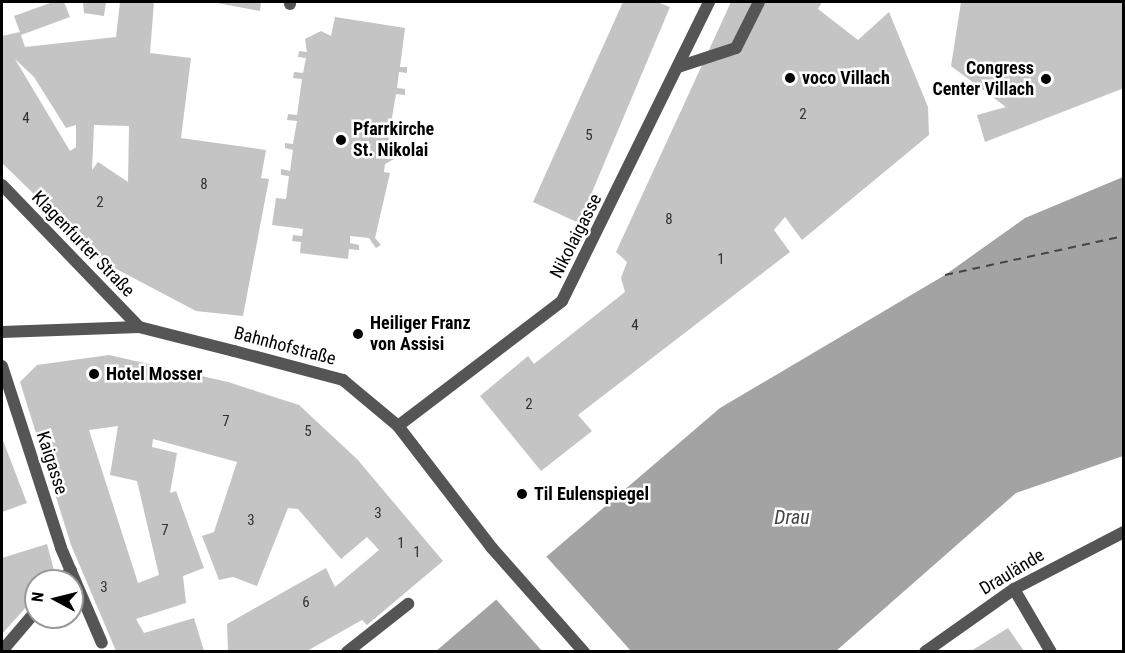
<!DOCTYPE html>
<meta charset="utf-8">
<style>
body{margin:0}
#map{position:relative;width:1125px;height:653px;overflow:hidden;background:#fff;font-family:"Roboto Condensed",sans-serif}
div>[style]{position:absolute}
.water>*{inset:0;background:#a3a3a3}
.pier>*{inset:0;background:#fff}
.ferry>*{height:1.5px;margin-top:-0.75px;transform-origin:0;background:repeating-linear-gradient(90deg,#444 0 8px,transparent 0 14px)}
.building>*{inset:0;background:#c4c4c4}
.service>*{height:12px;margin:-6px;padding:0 6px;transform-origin:6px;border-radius:6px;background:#555}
.minor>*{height:12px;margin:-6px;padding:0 6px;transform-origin:6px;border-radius:6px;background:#555}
.tertiary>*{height:12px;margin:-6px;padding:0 6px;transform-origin:6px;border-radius:6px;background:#555}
.dots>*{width:16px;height:16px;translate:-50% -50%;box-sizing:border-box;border:3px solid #fff;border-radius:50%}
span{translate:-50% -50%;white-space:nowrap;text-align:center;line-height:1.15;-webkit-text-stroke:5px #fff;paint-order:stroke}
.number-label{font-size:15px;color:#313131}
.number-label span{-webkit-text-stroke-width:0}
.poi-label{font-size:18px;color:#000;font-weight:700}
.right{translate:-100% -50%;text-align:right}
.left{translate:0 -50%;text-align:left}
.street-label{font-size:18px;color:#000}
.water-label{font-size:20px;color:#444;font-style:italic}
.frame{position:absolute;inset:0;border:3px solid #000;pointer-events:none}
.north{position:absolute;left:24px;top:569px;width:60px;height:60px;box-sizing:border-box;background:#fff;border:2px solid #999;border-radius:50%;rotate:277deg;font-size:16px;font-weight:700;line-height:24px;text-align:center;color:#000}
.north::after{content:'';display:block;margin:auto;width:21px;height:27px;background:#000;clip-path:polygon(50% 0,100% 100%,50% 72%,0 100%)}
</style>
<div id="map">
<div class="water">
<div style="clip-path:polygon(1123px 177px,1123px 456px,1016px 493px,836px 651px,435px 652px,720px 408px,945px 275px,1025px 218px)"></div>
</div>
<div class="pier">
<div style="clip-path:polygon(544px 554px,631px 651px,542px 651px,494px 597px)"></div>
</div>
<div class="ferry">
<div style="left:945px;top:275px;width:183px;rotate:-12.3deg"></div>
</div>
<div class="building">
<div style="clip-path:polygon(evenodd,53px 2px,64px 2px,70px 17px,21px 35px,25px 47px,116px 37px,120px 2px,154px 2px,150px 53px,191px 58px,181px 138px,266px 150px,261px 178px,269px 179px,243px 316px,196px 311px,105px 263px,2px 163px,2px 36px,20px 32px,14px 16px,53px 2px,15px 59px,34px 77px,66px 128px,76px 125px,76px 147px,70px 151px,15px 59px,53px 2px,94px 125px,129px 126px,128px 182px,98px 162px,92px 170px,94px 125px)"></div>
<div style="clip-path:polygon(83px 2px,106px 2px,104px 16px,84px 13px)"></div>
<div style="clip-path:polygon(211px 2px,261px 2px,260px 11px)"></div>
<div style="clip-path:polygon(623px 2px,657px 2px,670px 7px,579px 223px,533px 202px)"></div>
<div style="clip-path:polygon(731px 2px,822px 2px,818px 9px,858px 40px,889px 12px,928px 107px,929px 135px,802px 240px,785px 217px,774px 230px,790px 252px,578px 415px,592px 431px,541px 471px,480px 396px,528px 356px,534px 364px,625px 292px,621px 278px,627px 262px,616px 252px)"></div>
<div style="clip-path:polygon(961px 2px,1124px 2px,1124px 88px,985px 142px,977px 115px,1006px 107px,951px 66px)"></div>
<div style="clip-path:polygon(335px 17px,405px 28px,400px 67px,407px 67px,407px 73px,399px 72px,397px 88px,405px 89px,405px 95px,396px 94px,390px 129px,399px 130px,398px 137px,389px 136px,386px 159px,394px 159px,385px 164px,384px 172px,390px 173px,375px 238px,381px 245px,376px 248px,369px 238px,350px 236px,350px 243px,359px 245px,359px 250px,349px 249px,348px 259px,300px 253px,301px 242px,292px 241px,293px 235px,302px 236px,303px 229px,272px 225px,276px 198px,286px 199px,289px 176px,281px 175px,281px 169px,290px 171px,293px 150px,285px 148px,285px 143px,293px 144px,297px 121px,287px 120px,288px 114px,297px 115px,302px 79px,293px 78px,294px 72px,303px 73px,306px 58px,298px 57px,299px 51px,307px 52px,305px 39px,321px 31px,331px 36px)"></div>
<div style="clip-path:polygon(evenodd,109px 355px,228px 382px,299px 405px,357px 459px,443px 561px,367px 625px,362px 620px,307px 651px,228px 651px,227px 624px,326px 568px,335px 587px,379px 550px,367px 537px,341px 559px,298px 509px,288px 508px,257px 586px,233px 577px,219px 580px,202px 536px,214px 532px,237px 462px,153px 439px,152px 447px,177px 453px,170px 493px,176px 491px,204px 568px,183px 576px,186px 603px,136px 619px,144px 633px,194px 618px,204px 651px,116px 651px,71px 545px,20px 382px,37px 365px,109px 355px,118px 426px,110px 475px,137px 481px,159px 575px,138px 583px,89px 430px,118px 426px)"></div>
<div style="clip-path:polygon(2px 438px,27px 503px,2px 512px)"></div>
<div style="clip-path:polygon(47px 544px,55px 574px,49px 581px,36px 581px,36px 596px,2px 634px,2px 558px)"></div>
<div style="clip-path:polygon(1008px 628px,1024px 651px,971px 651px)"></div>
</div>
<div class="service">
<div style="left:290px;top:4px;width:2px;rotate:-90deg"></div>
<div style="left:678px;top:67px;width:61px;rotate:-18.1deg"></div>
<div style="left:736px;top:48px;width:51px;rotate:-63.4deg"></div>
<div style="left:62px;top:581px;width:14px;rotate:-51deg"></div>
<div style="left:2px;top:651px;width:52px;rotate:-49.6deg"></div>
<div style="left:347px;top:652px;width:78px;rotate:-38.2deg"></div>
</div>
<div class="minor">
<div style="left:2px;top:185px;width:197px;rotate:46deg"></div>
<div style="left:2px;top:332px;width:137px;rotate:-2.1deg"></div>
<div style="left:139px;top:327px;width:98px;rotate:14.2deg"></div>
<div style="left:2px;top:366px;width:191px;rotate:72deg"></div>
<div style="left:61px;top:548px;width:103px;rotate:66.7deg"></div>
<div style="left:398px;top:426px;width:154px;rotate:52.4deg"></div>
<div style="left:492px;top:548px;width:139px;rotate:48.5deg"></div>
<div style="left:1014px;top:589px;width:73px;rotate:59.6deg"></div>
<div style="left:925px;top:652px;width:109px;rotate:-35.3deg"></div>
<div style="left:1014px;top:589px;width:124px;rotate:-27.4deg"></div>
</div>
<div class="tertiary">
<div style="left:234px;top:351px;width:113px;rotate:14.9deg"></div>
<div style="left:343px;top:380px;width:72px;rotate:39.9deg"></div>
<div style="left:398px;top:426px;width:206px;rotate:-37.3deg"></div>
<div style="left:562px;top:301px;width:333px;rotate:-63.8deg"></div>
</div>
<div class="dots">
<div style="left:790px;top:78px;background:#000"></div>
<div style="left:1046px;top:79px;background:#000"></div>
<div style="left:341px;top:140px;background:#000"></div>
<div style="left:358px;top:334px;background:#000"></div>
<div style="left:94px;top:374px;background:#000"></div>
<div style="left:522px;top:494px;background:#000"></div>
</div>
<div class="number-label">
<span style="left:803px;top:115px">2</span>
<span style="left:26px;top:119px">4</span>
<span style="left:589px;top:136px">5</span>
<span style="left:204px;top:185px">8</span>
<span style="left:100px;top:203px">2</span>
<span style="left:669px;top:220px">8</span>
<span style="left:721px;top:260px">1</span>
<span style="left:635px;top:326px">4</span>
<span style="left:529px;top:405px">2</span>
<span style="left:226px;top:422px">7</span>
<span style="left:308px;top:432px">5</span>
<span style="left:378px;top:514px">3</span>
<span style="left:251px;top:521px">3</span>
<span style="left:165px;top:531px">7</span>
<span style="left:401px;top:544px">1</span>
<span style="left:417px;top:553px">1</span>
<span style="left:104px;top:588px">3</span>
<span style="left:306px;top:603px">6</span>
</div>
<div class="poi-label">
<span class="right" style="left:1034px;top:79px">Congress<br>Center Villach</span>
<span class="left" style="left:802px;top:78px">voco Villach</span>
<span class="left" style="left:353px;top:140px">Pfarrkirche<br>St. Nikolai</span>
<span class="left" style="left:370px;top:334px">Heiliger Franz<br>von Assisi</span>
<span class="left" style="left:106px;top:374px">Hotel Mosser</span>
<span class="left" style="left:534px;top:494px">Til Eulenspiegel</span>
</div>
<div class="street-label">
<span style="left:576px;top:236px;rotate:-63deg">Nikolaigasse</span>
<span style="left:83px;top:244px;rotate:46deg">Klagenfurter Straße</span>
<span style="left:285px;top:346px;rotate:15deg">Bahnhofstraße</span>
<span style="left:52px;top:463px;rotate:72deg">Kaigasse</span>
<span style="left:1012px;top:572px;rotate:-31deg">Draulände</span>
</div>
<div class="water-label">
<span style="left:792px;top:517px">Drau</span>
</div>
<div class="frame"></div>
<div class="north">N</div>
</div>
